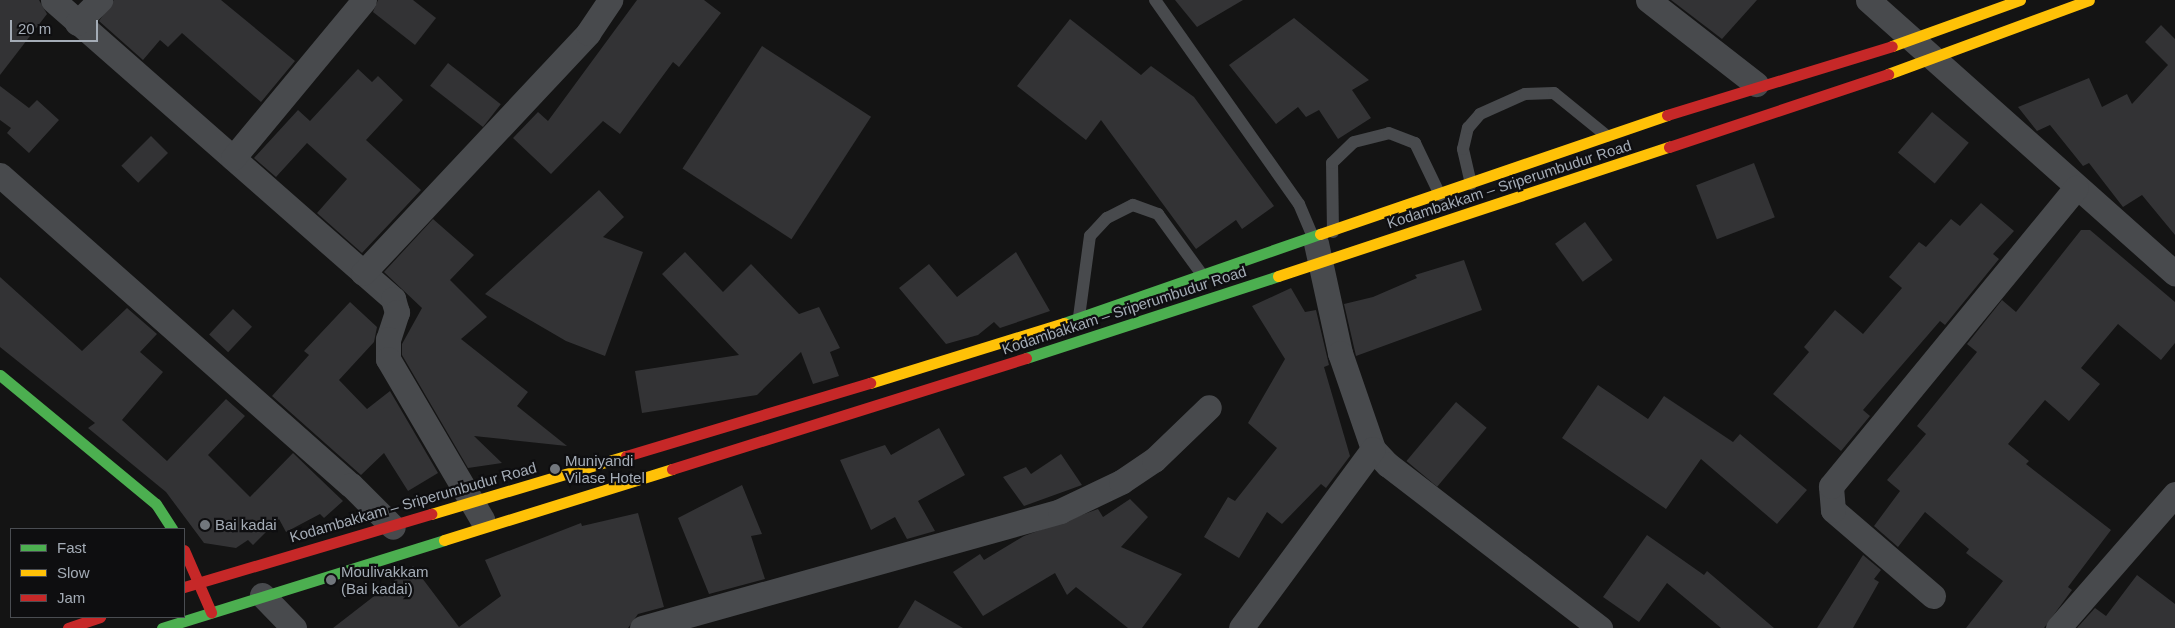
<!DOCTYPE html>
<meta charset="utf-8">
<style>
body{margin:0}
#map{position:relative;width:2175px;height:628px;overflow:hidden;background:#141414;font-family:Arial,sans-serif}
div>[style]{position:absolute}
.building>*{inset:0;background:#333335;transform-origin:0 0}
.lane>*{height:12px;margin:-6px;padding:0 6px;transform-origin:6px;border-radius:6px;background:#484a4d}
.street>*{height:25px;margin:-12.5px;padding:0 12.5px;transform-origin:12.5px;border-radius:12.5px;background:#484a4d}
.fast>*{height:11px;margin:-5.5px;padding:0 5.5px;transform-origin:5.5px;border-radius:5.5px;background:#4caf50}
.slow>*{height:11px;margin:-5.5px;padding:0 5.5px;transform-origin:5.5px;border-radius:5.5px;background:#ffc107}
.jam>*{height:11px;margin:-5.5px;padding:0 5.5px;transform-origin:5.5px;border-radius:5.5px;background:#c62828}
.dots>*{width:14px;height:14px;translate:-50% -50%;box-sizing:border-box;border:2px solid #0e0e10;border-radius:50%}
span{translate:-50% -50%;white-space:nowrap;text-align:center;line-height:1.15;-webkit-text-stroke:4.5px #0e0e10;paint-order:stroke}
.street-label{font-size:15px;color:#a4acb6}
.poi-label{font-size:15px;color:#a4acb6}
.left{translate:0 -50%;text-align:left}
.legend{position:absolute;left:10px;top:528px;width:175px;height:90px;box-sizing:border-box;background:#0e0e10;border:1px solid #4a4d52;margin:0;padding:6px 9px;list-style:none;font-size:15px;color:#a4acb6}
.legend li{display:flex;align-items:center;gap:10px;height:25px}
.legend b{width:25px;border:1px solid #4a4d52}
.scale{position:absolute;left:10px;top:20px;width:88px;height:22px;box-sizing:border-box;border:2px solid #a4acb6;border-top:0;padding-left:6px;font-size:15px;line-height:18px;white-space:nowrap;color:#a4acb6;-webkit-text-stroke:4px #0e0e10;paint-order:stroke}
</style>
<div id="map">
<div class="building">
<div style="clip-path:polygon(0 0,39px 0,47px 14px,0 75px)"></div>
<div style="clip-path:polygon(114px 0,221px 0,295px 61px,261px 102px,182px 33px,168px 47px,160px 40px,143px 60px,99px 21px)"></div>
<div style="clip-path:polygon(378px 0,413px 0,436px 18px,415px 45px,373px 12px)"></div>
<div style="clip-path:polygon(637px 0,704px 0,721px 13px,679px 67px,673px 62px,620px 134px,603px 121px,551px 174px,513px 138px,538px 112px,548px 121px)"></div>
<div style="clip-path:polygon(1175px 0,1243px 0,1197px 27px)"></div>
<div style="clip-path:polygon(1671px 0,1757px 0,1722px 39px)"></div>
<div style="clip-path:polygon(1294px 18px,1369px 80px,1352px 90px,1371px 118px,1338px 139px,1319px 110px,1306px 117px,1298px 107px,1276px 124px,1229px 65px)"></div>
<div style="clip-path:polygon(1070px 19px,1141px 75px,1151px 66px,1194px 97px,1274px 206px,1242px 229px,1236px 220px,1196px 249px,1101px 120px,1086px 140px,1017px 86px)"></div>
<div style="clip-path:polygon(2161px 25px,2175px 39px,2175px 235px,2142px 195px,2123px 207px,2089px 163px,2083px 166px,2050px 125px,2037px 131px,2018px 107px,2089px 78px,2102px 107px,2127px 94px,2132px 104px,2168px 65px,2145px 42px)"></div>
<div style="left:762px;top:46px;width:130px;height:146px;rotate:33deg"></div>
<div style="left:448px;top:63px;width:67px;height:29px;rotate:38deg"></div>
<div style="clip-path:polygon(358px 69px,372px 82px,378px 76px,403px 100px,366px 140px,421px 190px,362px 253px,317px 213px,347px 179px,307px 143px,276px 177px,254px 158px,298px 110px,310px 121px)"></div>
<div style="clip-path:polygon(0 86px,29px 108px,37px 100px,59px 120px,29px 153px,7px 133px,11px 128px,0 120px)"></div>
<div style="left:1932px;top:112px;width:48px;height:53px;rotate:40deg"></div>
<div style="left:151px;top:136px;width:24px;height:42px;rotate:45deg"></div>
<div style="left:1754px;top:163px;width:58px;height:62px;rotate:69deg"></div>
<div style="clip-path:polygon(599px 190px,624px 217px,603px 237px,643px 252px,605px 356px,566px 341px,485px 294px)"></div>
<div style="clip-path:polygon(1981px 203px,2014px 231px,1993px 254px,1999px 259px,1945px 325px,1940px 321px,1863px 410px,1870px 416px,1841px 451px,1773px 394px,1809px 352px,1804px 347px,1835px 310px,1863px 334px,1902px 288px,1889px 277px,1919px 242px,1926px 247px,1951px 219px,1960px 226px)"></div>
<div style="clip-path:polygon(433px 219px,474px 255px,450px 280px,487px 317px,461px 339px,528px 392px,517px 406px,567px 446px,474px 436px,502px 463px,468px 468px,402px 355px,402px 344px,422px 308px,384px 272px)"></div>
<div style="left:1585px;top:222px;width:47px;height:37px;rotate:54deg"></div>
<div style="clip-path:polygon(2081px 230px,2090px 230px,2175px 302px,2175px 343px,2161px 360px,2118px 324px,2081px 368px,2100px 384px,2069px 421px,2045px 400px,2008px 444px,2029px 461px,2026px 464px,2111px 530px,2068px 587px,2072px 590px,2044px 628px,1966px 628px,2003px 581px,1966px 553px,1969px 549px,1925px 512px,1898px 547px,1874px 526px,1900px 491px,1887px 480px,1926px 434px,1917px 426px,1977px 352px,1967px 344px,2002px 300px,2016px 312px)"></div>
<div style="clip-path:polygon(685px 252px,723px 292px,751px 264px,799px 314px,819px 307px,840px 348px,830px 352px,839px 376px,813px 384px,801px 352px,757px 395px,642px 413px,635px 371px,739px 355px,662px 274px)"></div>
<div style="clip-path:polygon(1016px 252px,1050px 311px,1000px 328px,994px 322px,978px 335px,946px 344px,899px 288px,929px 264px,957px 297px)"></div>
<div style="clip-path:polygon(1464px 260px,1482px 310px,1356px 356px,1344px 304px,1373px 297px,1417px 278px,1415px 275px)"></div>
<div style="clip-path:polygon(0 277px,82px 351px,127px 308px,157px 334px,140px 352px,163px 372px,122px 420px,167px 461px,226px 399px,245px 416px,208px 455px,250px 497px,293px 453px,343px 501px,324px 518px,320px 514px,286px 532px,279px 519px,253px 545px,248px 540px,236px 548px,204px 543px,166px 492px,88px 428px,95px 423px,0 347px)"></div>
<div style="clip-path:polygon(1291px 288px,1305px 312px,1316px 310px,1329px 365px,1324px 367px,1350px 456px,1326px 488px,1321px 484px,1282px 524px,1267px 512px,1239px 558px,1204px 537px,1228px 497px,1235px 501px,1277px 448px,1248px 423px,1285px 359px,1252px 306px)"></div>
<div style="clip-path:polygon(350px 302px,377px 327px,374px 342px,339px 380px,367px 409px,390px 391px,438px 473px,408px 491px,384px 453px,361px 475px,272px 396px,309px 355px,304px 351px)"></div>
<div style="left:233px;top:309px;width:26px;height:35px;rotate:43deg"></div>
<div style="clip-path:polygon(1598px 385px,1648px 419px,1664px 396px,1733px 442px,1740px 434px,1807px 490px,1777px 524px,1701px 459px,1666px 509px,1562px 438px)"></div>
<div style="left:1456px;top:402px;width:40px;height:77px;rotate:40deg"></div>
<div style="clip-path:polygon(939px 428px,965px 475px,918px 501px,935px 531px,907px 539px,895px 517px,871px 530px,840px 460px,885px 445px,891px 455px)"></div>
<div style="clip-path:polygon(1061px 454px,1082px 485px,1024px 506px,1003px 477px,1026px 467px,1031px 474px)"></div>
<div style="clip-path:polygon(742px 485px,762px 534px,751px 536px,765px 579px,709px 594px,678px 518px)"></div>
<div style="clip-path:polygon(1130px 499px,1148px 517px,1121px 547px,1182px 574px,1142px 628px,1128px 628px,1076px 587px,1067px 595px,1055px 573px,983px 616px,953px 572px,980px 554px,984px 560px,1024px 536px,1098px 509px,1103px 517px)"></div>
<div style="clip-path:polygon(638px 513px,664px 607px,638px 614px,628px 628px,333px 628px,413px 566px,459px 627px,501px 596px,485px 560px,581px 523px,582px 526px)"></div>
<div style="clip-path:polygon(1647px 535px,1704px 575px,1707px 571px,1774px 628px,1721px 628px,1667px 583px,1639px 622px,1603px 597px)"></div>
<div style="clip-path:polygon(1863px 555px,1881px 570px,1874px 579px,1879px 582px,1853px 628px,1817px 628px)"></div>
<div style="clip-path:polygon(2137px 575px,2175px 604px,2175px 628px,2077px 628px,2095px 608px,2106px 616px)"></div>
<div style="clip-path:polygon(915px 600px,963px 628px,898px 628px)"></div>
</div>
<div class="lane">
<div style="left:1155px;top:0;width:250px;rotate:54.8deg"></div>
<div style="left:1299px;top:204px;width:38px;rotate:67deg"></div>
<div style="left:1471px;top:184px;width:36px;rotate:-103deg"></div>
<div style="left:1463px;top:149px;width:22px;rotate:-77deg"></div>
<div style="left:1468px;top:128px;width:18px;rotate:-49deg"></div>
<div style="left:1480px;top:114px;width:49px;rotate:-24deg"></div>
<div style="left:1525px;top:94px;width:29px;rotate:-2deg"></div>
<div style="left:1554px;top:93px;width:68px;rotate:39.1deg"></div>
<div style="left:1333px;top:232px;width:69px;rotate:-90.8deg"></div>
<div style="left:1332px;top:163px;width:30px;rotate:-44deg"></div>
<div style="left:1354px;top:142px;width:36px;rotate:-14deg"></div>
<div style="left:1389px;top:133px;width:28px;rotate:21deg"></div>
<div style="left:1415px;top:143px;width:58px;rotate:64.3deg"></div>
<div style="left:1079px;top:317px;width:82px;rotate:-82.3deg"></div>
<div style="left:1090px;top:236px;width:25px;rotate:-47deg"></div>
<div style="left:1107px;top:218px;width:29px;rotate:-27deg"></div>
<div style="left:1133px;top:205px;width:27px;rotate:20deg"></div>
<div style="left:1158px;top:214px;width:77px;rotate:54deg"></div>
</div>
<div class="street">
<div style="left:53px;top:0;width:453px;rotate:41.3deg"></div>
<div style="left:393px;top:299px;width:14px;rotate:73deg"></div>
<div style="left:397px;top:312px;width:28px;rotate:108deg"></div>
<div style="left:388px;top:339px;width:20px;rotate:90deg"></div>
<div style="left:388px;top:359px;width:186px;rotate:59.6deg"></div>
<div style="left:1648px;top:0;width:137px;rotate:37.9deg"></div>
<div style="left:1868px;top:0;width:411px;rotate:41.7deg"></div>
<div style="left:77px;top:23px;width:33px;rotate:-45deg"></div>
<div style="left:233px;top:158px;width:205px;rotate:-50.3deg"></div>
<div style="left:0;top:175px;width:468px;rotate:41.5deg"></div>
<div style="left:351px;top:485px;width:59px;rotate:45deg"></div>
<div style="left:1316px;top:243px;width:113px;rotate:77.7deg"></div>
<div style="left:1340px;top:353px;width:102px;rotate:71deg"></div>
<div style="left:1373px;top:449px;width:21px;rotate:47deg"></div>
<div style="left:1387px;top:464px;width:269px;rotate:37.6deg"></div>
<div style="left:363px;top:273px;width:329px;rotate:-46.8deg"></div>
<div style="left:588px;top:33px;width:40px;rotate:-56deg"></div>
<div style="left:262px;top:595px;width:46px;rotate:45.9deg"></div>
<div style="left:1933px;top:596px;width:132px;rotate:-139.3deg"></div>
<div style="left:1833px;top:510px;width:24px;rotate:-95deg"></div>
<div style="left:1831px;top:486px;width:386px;rotate:-50.6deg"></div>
<div style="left:642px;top:628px;width:434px;rotate:-15.6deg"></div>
<div style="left:1060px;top:511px;width:68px;rotate:-25.4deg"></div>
<div style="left:1121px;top:482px;width:40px;rotate:-34deg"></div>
<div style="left:1154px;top:460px;width:76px;rotate:-43.9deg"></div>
<div style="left:1241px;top:628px;width:222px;rotate:-53.6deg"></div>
<div style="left:2058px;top:628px;width:178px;rotate:-48.9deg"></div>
</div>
<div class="fast">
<div style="left:1064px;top:323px;width:271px;rotate:-19.2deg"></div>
<div style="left:1026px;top:358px;width:265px;rotate:-18deg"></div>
<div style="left:0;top:375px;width:202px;rotate:39.6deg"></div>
<div style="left:156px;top:504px;width:30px;rotate:57deg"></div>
<div style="left:162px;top:628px;width:295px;rotate:-17.3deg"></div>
</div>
<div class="slow">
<div style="left:1892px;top:46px;width:136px;rotate:-19.8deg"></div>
<div style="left:1888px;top:74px;width:214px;rotate:-20.2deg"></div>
<div style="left:1320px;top:234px;width:367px;rotate:-18.9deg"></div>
<div style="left:1278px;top:276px;width:412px;rotate:-18.3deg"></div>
<div style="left:870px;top:383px;width:203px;rotate:-17.2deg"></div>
<div style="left:431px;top:514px;width:203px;rotate:-16.6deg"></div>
<div style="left:444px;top:540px;width:239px;rotate:-17.3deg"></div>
</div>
<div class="jam">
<div style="left:1667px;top:115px;width:235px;rotate:-17deg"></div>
<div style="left:1669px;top:147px;width:231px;rotate:-18.4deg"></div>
<div style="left:626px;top:456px;width:255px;rotate:-16.7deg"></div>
<div style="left:672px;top:469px;width:371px;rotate:-17.4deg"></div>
<div style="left:184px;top:550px;width:68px;rotate:66.5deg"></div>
<div style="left:184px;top:587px;width:258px;rotate:-16.5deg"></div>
<div style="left:68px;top:628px;width:34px;rotate:-19deg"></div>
</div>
<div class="dots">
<div style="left:555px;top:469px;background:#72777d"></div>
<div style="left:205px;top:525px;background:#72777d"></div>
<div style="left:331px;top:580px;background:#72777d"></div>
</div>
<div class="street-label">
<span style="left:1509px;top:184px;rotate:-18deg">Kodambakkam – Sriperumbudur Road</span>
<span style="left:1124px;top:310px;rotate:-18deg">Kodambakkam – Sriperumbudur Road</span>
<span style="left:413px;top:502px;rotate:-16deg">Kodambakkam – Sriperumbudur Road</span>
</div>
<div class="poi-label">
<span class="left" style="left:565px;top:469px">Muniyandi<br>Vilase Hotel</span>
<span class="left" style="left:215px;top:525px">Bai kadai</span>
<span class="left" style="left:341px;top:580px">Moulivakkam<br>(Bai kadai)</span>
</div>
<ul class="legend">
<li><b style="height:6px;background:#4caf50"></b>Fast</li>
<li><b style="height:6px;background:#ffc107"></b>Slow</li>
<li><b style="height:6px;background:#c62828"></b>Jam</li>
</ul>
<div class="scale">20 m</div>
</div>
